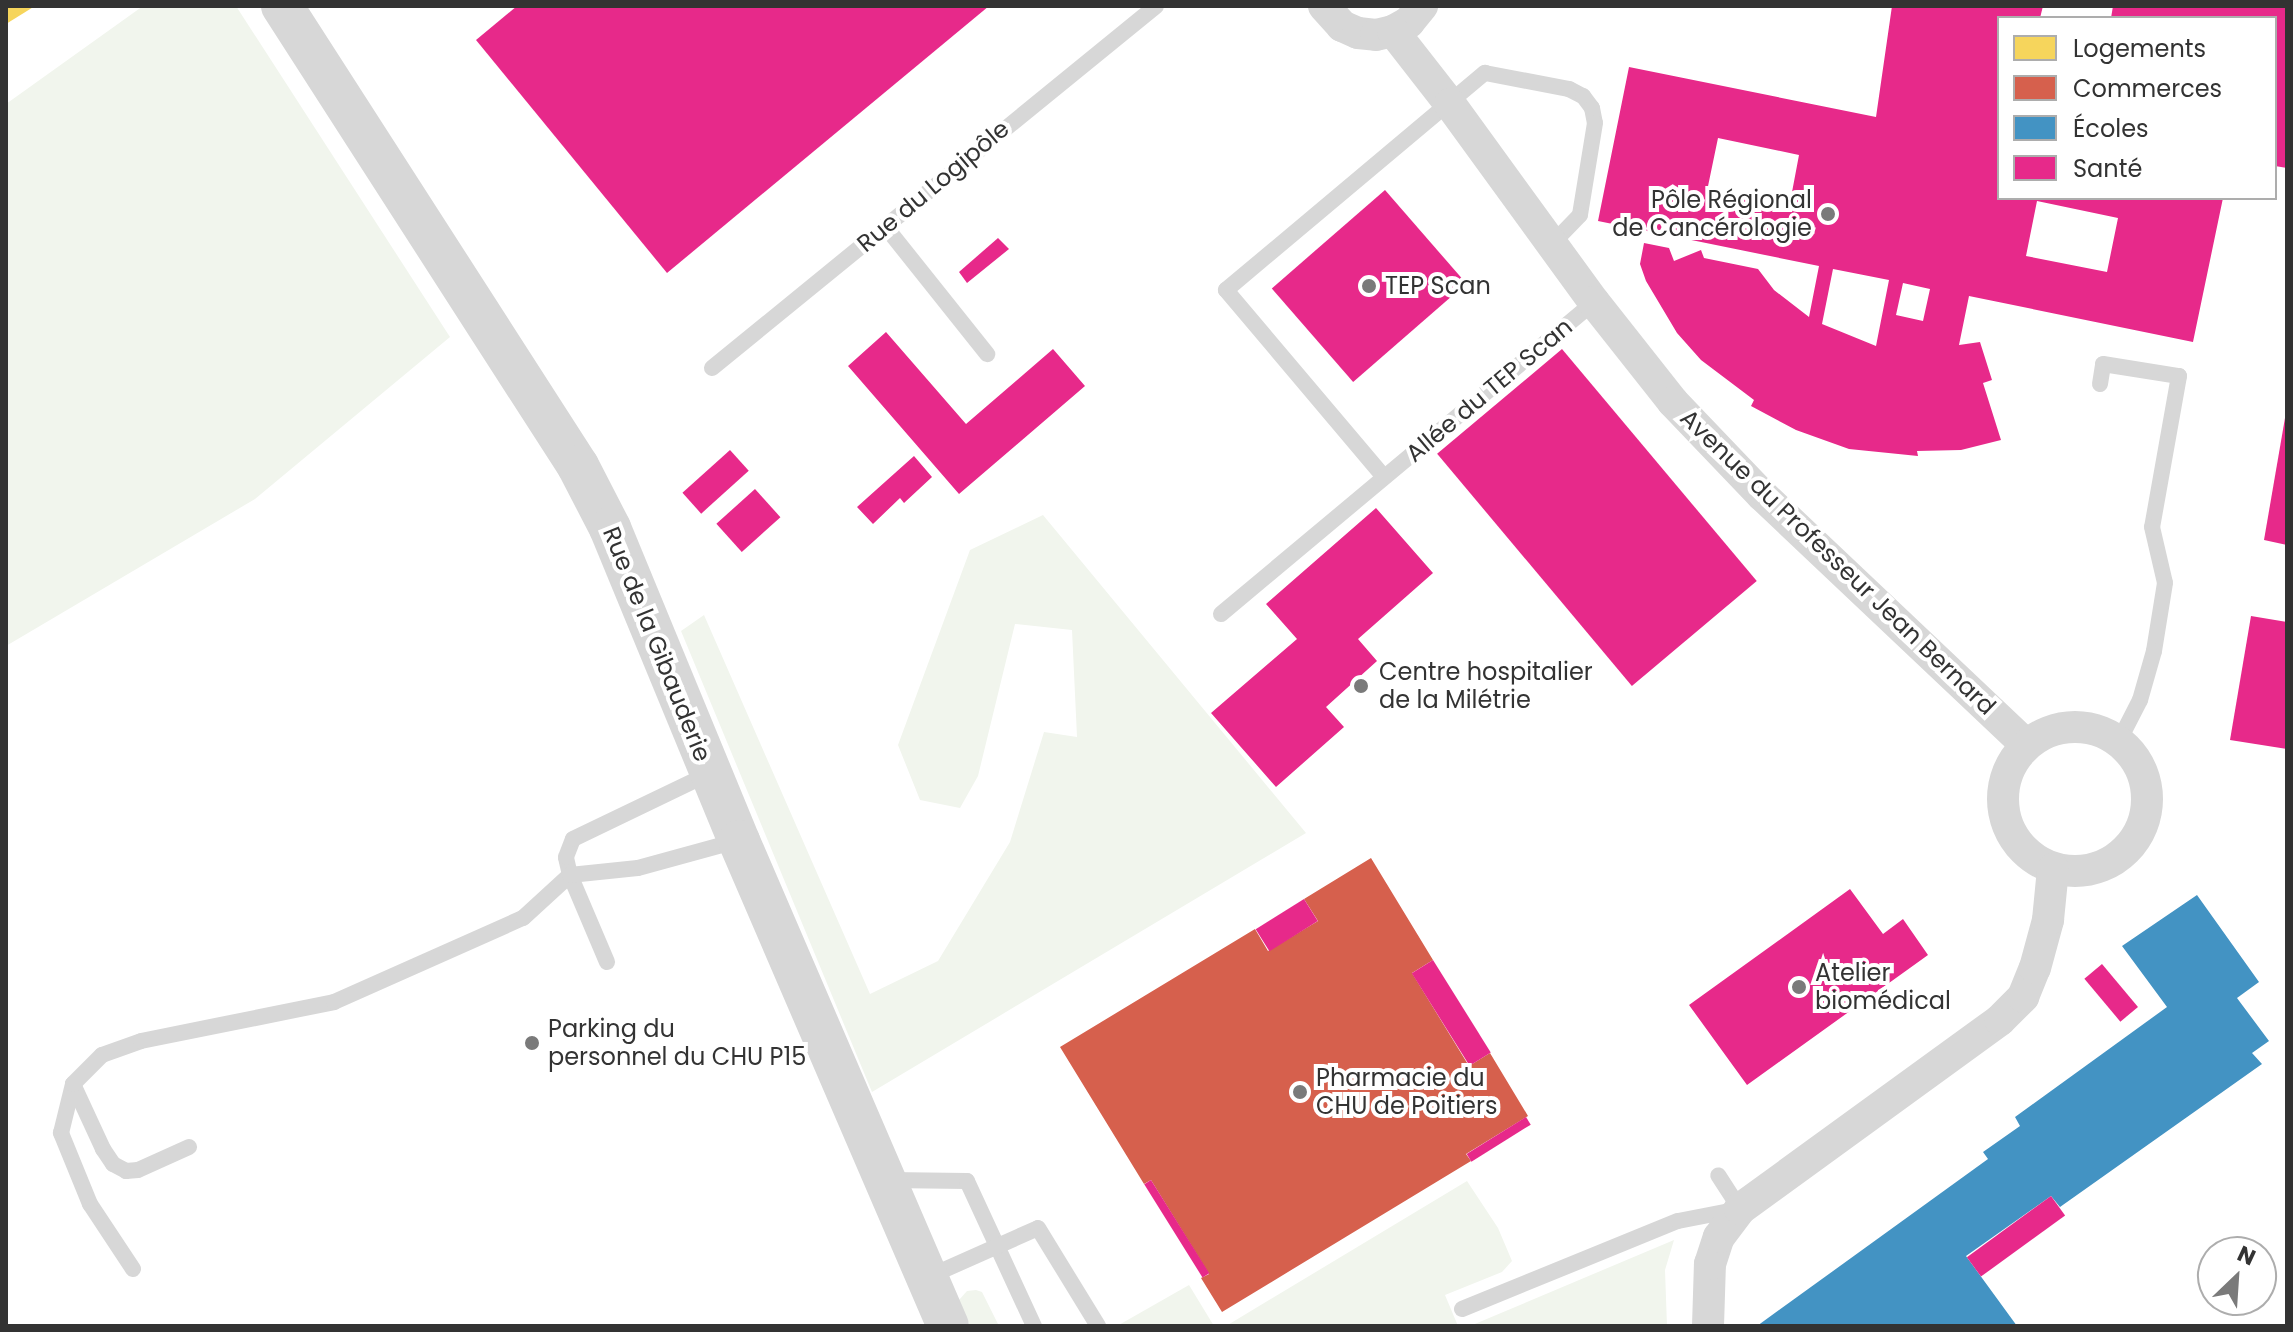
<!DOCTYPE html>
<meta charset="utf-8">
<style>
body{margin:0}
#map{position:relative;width:2293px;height:1332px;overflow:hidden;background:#fff;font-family:Poppins,sans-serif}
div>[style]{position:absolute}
.green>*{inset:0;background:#f1f5ed}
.homes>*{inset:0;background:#f6d55c}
.shops>*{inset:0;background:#d6604d}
.schools>*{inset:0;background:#4393c3}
.health>*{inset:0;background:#e7298a;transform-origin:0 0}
.service>*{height:16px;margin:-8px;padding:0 8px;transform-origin:8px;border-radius:8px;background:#d7d7d7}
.minor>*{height:32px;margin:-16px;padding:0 16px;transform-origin:16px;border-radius:16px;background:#d7d7d7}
.minor>.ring{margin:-16px;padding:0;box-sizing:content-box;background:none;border:32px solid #d7d7d7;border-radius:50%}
.tertiary>*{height:42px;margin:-21px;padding:0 21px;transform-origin:21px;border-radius:21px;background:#d7d7d7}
.dots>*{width:22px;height:22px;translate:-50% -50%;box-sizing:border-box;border:4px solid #fff;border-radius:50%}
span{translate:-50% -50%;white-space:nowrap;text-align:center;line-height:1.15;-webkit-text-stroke:8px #fff;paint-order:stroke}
.street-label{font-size:24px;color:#333}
.poi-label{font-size:24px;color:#333}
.right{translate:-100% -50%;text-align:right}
.left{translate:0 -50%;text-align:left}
.frame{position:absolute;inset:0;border:8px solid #333;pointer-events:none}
.legend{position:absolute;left:1997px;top:16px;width:280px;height:184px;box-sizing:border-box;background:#fff;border:2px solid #adadad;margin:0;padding:10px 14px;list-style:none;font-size:24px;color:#333}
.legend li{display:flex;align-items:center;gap:16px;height:40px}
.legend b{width:40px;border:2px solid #adadad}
.north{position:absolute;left:2197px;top:1236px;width:80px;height:80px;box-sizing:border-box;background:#fff;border:2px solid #adadad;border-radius:50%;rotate:25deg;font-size:22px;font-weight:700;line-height:32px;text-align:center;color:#333}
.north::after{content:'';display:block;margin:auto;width:28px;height:36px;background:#7a7a7a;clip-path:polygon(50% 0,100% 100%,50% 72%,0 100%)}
</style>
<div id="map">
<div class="green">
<div style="clip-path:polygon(143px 6px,236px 6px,450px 337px,255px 499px,6px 646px,6px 104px)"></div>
<div style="clip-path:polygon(1043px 515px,1306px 833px,872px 1092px,681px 631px,704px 615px,870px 994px,938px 961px,1010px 842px,1044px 732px,1077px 737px,1072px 630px,1015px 624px,978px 776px,960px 808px,920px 800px,898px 745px,970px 550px)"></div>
<div style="clip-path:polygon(1467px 1181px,1498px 1228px,1512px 1261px,1502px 1272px,1445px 1295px,1458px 1326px,1226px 1326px)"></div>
<div style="clip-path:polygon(1674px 1240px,1665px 1270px,1667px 1326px,1470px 1326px)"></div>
<div style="clip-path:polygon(1189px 1285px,1214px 1326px,1117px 1326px)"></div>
<div style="clip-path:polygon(976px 1290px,982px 1292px,999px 1326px,970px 1326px,959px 1300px,967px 1291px)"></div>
</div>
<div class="homes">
<div style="clip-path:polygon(6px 6px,35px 6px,6px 24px)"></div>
</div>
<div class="shops">
<div style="clip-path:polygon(1371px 858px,1433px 960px,1412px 973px,1469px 1066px,1490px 1053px,1528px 1116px,1466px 1154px,1471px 1161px,1222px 1312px,1201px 1278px,1209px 1274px,1151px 1180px,1144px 1184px,1060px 1047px,1255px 929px,1268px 951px,1318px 921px,1304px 899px)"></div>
</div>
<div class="schools">
<div style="clip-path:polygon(2197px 895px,2259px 982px,2237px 998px,2269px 1041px,2252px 1053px,2262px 1064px,2060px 1207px,2051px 1196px,1966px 1256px,2017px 1326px,1757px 1326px,1988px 1159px,1983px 1152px,2020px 1126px,2015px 1117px,2167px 1007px,2122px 946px)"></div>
</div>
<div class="health">
<div style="clip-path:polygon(517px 6px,989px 6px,667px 273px,476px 40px)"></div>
<div style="clip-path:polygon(evenodd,1892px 6px,2043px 6px,2040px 18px,1999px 18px,1999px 198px,2223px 198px,2193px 342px,1969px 296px,1959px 345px,1980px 342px,1992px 380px,1983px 383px,2001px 440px,1961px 450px,1917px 451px,1918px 456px,1849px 449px,1796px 430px,1751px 406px,1754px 400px,1701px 360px,1677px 333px,1646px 281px,1640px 264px,1644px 243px,1669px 248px,1674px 261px,1701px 250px,1704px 258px,1758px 269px,1774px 290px,1809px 317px,1819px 266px,1598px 221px,1629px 67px,1876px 117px,1892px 6px,1718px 138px,1799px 155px,1789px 208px,1707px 191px,1718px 138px,1892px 6px,2037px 201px,2118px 218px,2107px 272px,2026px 256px,2037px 201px,1892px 6px,1833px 269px,1889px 280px,1876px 346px,1822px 324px,1833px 269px,1892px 6px,1903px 283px,1930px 289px,1923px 321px,1896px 315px,1903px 283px)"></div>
<div style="clip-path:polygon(2113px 6px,2287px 6px,2287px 168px,2275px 166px,2275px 18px,2111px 18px)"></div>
<div style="left:1385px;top:190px;width:124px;height:150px;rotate:49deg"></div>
<div style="clip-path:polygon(998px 238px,1009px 249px,967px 283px,959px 272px)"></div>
<div style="clip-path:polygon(886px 332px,966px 424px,1053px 349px,1085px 386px,959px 494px,848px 366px)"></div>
<div style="left:1562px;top:349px;width:303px;height:163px;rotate:50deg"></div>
<div style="clip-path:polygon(2285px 418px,2287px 418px,2287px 545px,2264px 540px)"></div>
<div style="left:730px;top:450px;width:28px;height:64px;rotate:48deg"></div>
<div style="clip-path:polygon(914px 456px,932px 477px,904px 503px,900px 498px,873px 524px,857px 507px)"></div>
<div style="left:755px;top:489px;width:38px;height:52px;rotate:48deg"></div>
<div style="clip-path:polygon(1376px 508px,1433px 573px,1358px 639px,1377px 661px,1326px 707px,1344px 727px,1276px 787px,1211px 713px,1297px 639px,1266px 604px)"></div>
<div style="clip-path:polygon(2251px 616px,2287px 622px,2287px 749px,2230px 740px)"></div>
<div style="clip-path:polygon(1850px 889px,1883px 934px,1903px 919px,1928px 955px,1747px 1085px,1689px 1005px)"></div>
<div style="left:1304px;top:899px;width:26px;height:57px;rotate:58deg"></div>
<div style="left:1433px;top:960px;width:109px;height:25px;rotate:58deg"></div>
<div style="left:2102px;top:964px;width:56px;height:23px;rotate:50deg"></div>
<div style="left:1526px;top:1117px;width:9px;height:70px;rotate:58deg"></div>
<div style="left:1151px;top:1180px;width:110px;height:8px;rotate:58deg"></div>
<div style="left:2051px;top:1196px;width:24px;height:104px;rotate:54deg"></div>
</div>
<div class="service">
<div style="left:885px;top:226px;width:164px;rotate:51.4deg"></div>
<div style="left:712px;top:368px;width:573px;rotate:-39.19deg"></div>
<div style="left:2100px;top:384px;width:20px;rotate:-81deg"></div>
<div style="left:2103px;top:364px;width:77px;rotate:9deg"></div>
<div style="left:2179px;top:376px;width:153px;rotate:100.1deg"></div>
<div style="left:2152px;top:527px;width:57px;rotate:76.9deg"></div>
<div style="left:2165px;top:583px;width:69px;rotate:99.2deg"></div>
<div style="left:2154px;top:651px;width:51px;rotate:105.9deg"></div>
<div style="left:2140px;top:700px;width:46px;rotate:117.1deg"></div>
<div style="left:1384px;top:477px;width:245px;rotate:-130.2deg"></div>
<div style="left:1226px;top:290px;width:338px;rotate:-40deg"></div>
<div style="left:1485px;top:73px;width:86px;rotate:10.8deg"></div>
<div style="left:1569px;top:89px;width:16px;rotate:27deg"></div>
<div style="left:1583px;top:96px;width:15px;rotate:53deg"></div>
<div style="left:1592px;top:108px;width:15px;rotate:79deg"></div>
<div style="left:1595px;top:123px;width:93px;rotate:99.3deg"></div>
<div style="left:1580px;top:215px;width:40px;rotate:134deg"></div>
<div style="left:1221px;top:614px;width:486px;rotate:-39.9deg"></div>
<div style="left:607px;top:962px;width:95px;rotate:-113deg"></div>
<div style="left:570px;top:875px;width:18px;rotate:-103deg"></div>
<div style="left:566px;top:857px;width:19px;rotate:-69deg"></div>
<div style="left:573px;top:839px;width:152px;rotate:-25.7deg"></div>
<div style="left:73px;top:1084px;width:72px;rotate:65.2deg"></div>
<div style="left:103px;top:1149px;width:18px;rotate:56deg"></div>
<div style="left:113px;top:1164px;width:15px;rotate:28deg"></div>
<div style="left:126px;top:1171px;width:12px;rotate:-5deg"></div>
<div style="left:138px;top:1170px;width:56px;rotate:-24.3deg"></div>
<div style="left:888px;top:1180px;width:79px;rotate:0.7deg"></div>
<div style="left:967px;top:1181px;width:160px;rotate:65.2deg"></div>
<div style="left:133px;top:1269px;width:78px;rotate:-123.5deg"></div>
<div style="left:90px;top:1204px;width:77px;rotate:-112.2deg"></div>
<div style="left:61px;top:1133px;width:50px;rotate:-76.2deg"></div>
<div style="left:73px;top:1084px;width:41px;rotate:-45deg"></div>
<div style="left:102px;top:1055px;width:41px;rotate:-19.7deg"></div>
<div style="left:141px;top:1041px;width:197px;rotate:-11.4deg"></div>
<div style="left:334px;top:1002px;width:207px;rotate:-24deg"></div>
<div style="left:523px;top:918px;width:64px;rotate:-42.5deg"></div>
<div style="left:570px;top:875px;width:68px;rotate:-5.9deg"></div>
<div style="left:638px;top:868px;width:103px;rotate:-15.3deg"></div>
<div style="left:928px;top:1277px;width:120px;rotate:-24deg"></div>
<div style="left:1038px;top:1228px;width:115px;rotate:58.5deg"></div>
<div style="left:1462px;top:1309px;width:233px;rotate:-22.2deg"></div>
<div style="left:1678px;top:1221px;width:63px;rotate:-11deg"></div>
<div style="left:1740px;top:1209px;width:40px;rotate:-122.9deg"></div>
</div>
<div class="minor">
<div style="left:1324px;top:6px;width:27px;rotate:48deg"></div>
<div style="left:1342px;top:26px;width:17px;rotate:24deg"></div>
<div style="left:1358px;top:33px;width:18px;rotate:6deg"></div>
<div style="left:1376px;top:35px;width:17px;rotate:-13deg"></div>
<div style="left:1393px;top:31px;width:18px;rotate:-29deg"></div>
<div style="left:1409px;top:22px;width:21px;rotate:-51deg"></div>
<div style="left:1393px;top:31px;width:93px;rotate:52deg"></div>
<div style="left:1450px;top:104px;width:245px;rotate:54deg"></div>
<div style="left:1594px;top:302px;width:127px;rotate:51.7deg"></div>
<div style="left:1673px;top:402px;width:129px;rotate:46.3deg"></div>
<div style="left:1762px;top:495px;width:364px;rotate:43.4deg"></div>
<div class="ring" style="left:2003px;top:727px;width:112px;height:112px"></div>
<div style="left:1708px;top:1326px;width:62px;rotate:-88.2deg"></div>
<div style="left:1710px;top:1264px;width:28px;rotate:-72deg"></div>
<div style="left:1719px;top:1237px;width:35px;rotate:-53deg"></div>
<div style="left:1740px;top:1209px;width:321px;rotate:-36deg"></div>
<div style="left:2000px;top:1020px;width:33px;rotate:-45deg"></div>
<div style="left:2023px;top:997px;width:31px;rotate:-68deg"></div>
<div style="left:2035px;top:968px;width:50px;rotate:-74.8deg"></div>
<div style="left:2048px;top:920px;width:51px;rotate:-84.4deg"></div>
</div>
<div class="tertiary">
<div style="left:282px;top:6px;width:547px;rotate:57.24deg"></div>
<div style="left:578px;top:466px;width:70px;rotate:62.7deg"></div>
<div style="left:610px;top:528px;width:339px;rotate:67.6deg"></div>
<div style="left:739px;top:841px;width:528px;rotate:66.69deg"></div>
</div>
<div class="dots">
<div style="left:1828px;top:214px;background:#7a7a7a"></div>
<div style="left:1369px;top:286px;background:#7a7a7a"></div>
<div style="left:1361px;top:686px;background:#7a7a7a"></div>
<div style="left:1799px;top:987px;background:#7a7a7a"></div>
<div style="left:532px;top:1043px;background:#7a7a7a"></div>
<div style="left:1300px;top:1092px;background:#7a7a7a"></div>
</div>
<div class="street-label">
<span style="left:933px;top:186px;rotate:-40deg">Rue du Logipôle</span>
<span style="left:1489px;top:390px;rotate:-40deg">Allée du TEP Scan</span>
<span style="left:1838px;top:562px;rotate:44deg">Avenue du Professeur Jean Bernard</span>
<span style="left:657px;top:644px;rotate:68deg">Rue de la Gibauderie</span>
</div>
<div class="poi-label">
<span class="right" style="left:1812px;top:214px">Pôle Régional<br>de Cancérologie</span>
<span class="left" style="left:1385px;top:286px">TEP Scan</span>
<span class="left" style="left:1379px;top:686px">Centre hospitalier<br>de la Milétrie</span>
<span class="left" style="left:1815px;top:987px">Atelier<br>biomédical</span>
<span class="left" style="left:548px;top:1043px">Parking du<br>personnel du CHU P15</span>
<span class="left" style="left:1316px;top:1092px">Pharmacie du<br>CHU de Poitiers</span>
</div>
<div class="frame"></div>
<ul class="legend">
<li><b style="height:22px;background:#f6d55c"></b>Logements</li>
<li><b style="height:22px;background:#d6604d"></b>Commerces</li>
<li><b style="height:22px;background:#4393c3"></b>Écoles</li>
<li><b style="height:22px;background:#e7298a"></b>Santé</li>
</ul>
<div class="north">N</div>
</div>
